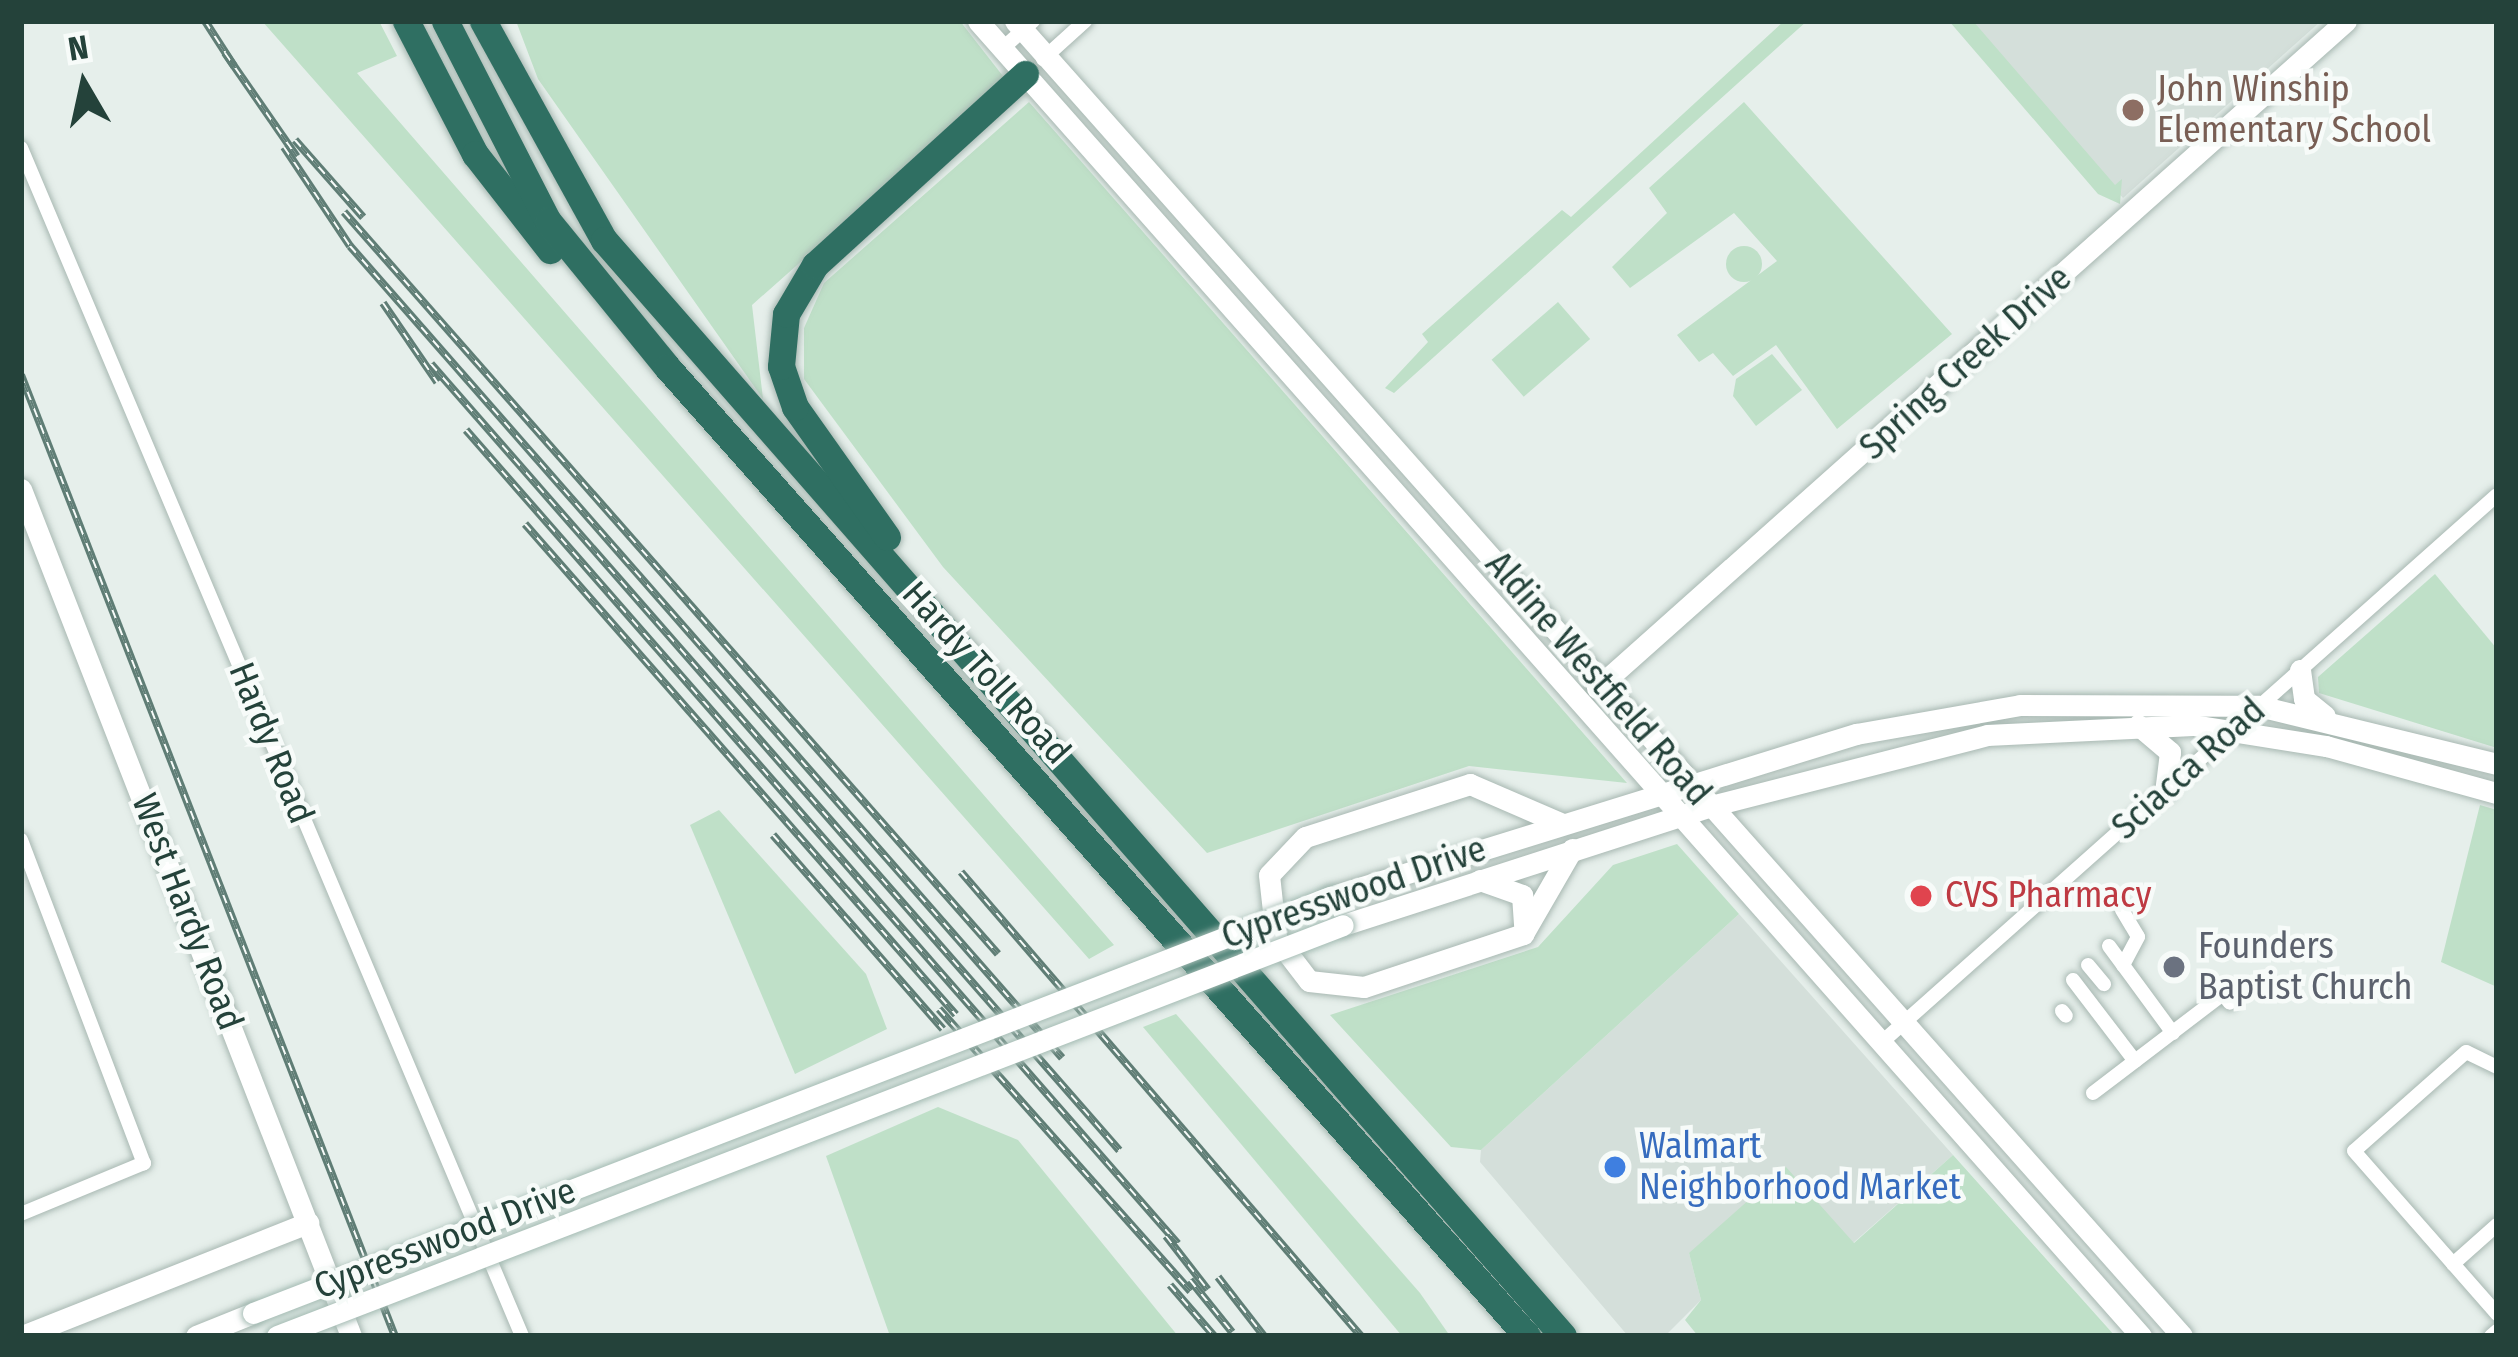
<!DOCTYPE html>
<style>
body{margin:0}
#map{position:relative;width:2518px;height:1357px;overflow:hidden;background:#e6efeb;font-family:"Fira Sans Condensed",sans-serif}
div>[style]{position:absolute}
.built>*{inset:0;background:#d4dfda}
.green>*{inset:0;background:#bfe0c8;transform-origin:0 0}
.round{border-radius:50%}
.roads{filter:drop-shadow(0 0 3px #a8b8b2) drop-shadow(0 0 3px #a8b8b2)}
.street>*{height:14px;margin:-7px;padding:0 7px;transform-origin:7px;border-radius:7px;background:#fff}
.secondary>*{height:21px;margin:-10.5px;padding:0 10.5px;transform-origin:10.5px;border-radius:10.5px;background:#fff}
.highway>*{height:27px;margin:-13.5px;padding:0 13.5px;transform-origin:13.5px;border-radius:13.5px;background:#2f6f62}
.rail>*{height:8px;margin-top:-4px;transform-origin:0;background:repeating-linear-gradient(90deg,#f7fbf9 0 9px,#5f7d75 0 18px);box-sizing:border-box;border-block:3px solid #5f7d75}
.bridges{filter:drop-shadow(0 0 3px #a4bbb3) drop-shadow(0 0 3px #a4bbb3)}
.secondary-bridge>*{height:21px;margin:-10.5px;padding:0 10.5px;transform-origin:10.5px;border-radius:10.5px;background:#fff}
.dots>*{width:33px;height:33px;translate:-50% -50%;box-sizing:border-box;border:6px solid #f7fbf9;border-radius:50%}
span{translate:-50% -50%;white-space:nowrap;text-align:center;line-height:1.15;-webkit-text-stroke:9px #f7fbf9;paint-order:stroke}
.education-label{font-size:36px;color:#785e54}
.left{translate:0 -50%;text-align:left}
.street-label{font-size:36px;color:#24423a}
.health-label{font-size:36px;color:#be3a42}
.worship-label{font-size:36px;color:#5b616d}
.shop-label{font-size:36px;color:#366cbe}
.frame{position:absolute;inset:0;border:24px solid #24423a;pointer-events:none}
.north{position:absolute;left:24px;top:24px;width:120px;height:120px;-webkit-text-stroke:9px #f7fbf9;paint-order:stroke;rotate:351deg;font-size:33px;font-weight:700;line-height:48px;text-align:center;color:#24423a}
.north::after{content:'';display:block;margin:auto;width:42px;height:54px;background:#24423a;clip-path:polygon(50% 0,100% 100%,50% 72%,0 100%)}
</style>
<div id="map">
<div class="built">
<div style="clip-path:polygon(1964px 21px,2321px 21px,2123px 198px)"></div>
<div style="clip-path:polygon(1739px 914px,1953px 1155px,1853px 1243px,1689px 1253px,1701px 1300px,1665px 1336px,1628px 1336px,1480px 1162px,1481px 1150px)"></div>
</div>
<div class="green">
<div style="clip-path:polygon(262px 21px,379px 21px,397px 56px,357px 73px,1114px 945px,1089px 959px)"></div>
<div style="clip-path:polygon(516px 21px,960px 21px,1006px 80px,752px 305px,763px 399px,538px 79px)"></div>
<div style="clip-path:polygon(1784px 21px,1807px 21px,1394px 393px,1385px 388px,1428px 342px,1422px 334px,1562px 210px,1571px 217px)"></div>
<div style="clip-path:polygon(1949px 21px,1973px 21px,2115px 185px,2122px 179px,2120px 204px,2098px 194px)"></div>
<div style="clip-path:polygon(1029px 102px,1627px 783px,1469px 766px,1207px 853px,943px 567px,804px 379px,804px 328px,824px 283px)"></div>
<div style="clip-path:polygon(1744px 102px,1952px 334px,1837px 429px,1776px 345px,1733px 376px,1713px 353px,1699px 362px,1677px 335px,1777px 261px,1734px 213px,1630px 288px,1612px 267px,1667px 213px,1649px 188px)"></div>
<div class="round" style="left:1726px;top:246px;width:36px;height:36px"></div>
<div style="left:1558px;top:302px;width:49px;height:88px;rotate:49deg"></div>
<div style="clip-path:polygon(1772px 354px,1802px 390px,1756px 426px,1733px 396px,1736px 379px)"></div>
<div style="clip-path:polygon(2435px 574px,2497px 649px,2497px 748px,2319px 693px,2318px 677px)"></div>
<div style="clip-path:polygon(2480px 805px,2497px 810px,2497px 987px,2441px 962px)"></div>
<div style="clip-path:polygon(719px 810px,866px 974px,887px 1029px,795px 1074px,690px 825px)"></div>
<div style="clip-path:polygon(1677px 844px,1739px 914px,1481px 1150px,1451px 1147px,1330px 1015px,1538px 947px,1613px 865px)"></div>
<div style="clip-path:polygon(1176px 1014px,1420px 1293px,1450px 1336px,1402px 1336px,1143px 1027px)"></div>
<div style="clip-path:polygon(938px 1107px,1018px 1140px,1178px 1336px,890px 1336px,826px 1156px)"></div>
<div style="clip-path:polygon(1953px 1155px,2115px 1336px,1698px 1336px,1685px 1320px,1701px 1300px,1689px 1253px,1786px 1167px,1854px 1243px)"></div>
</div>
<div class="roads">
<div class="street">
<div style="left:1002px;top:49px;width:42px;rotate:-42.1deg"></div>
<div style="left:1043px;top:59px;width:57px;rotate:-42.1deg"></div>
<div style="left:21px;top:148px;width:1289px;rotate:67.13deg"></div>
<div style="left:21px;top:840px;width:346px;rotate:69.2deg"></div>
<div style="left:144px;top:1163px;width:133px;rotate:157.5deg"></div>
<div style="left:2122px;top:910px;width:31px;rotate:59deg"></div>
<div style="left:2138px;top:937px;width:32px;rotate:118deg"></div>
<div style="left:2109px;top:946px;width:108px;rotate:53.7deg"></div>
<div style="left:2088px;top:965px;width:25px;rotate:50deg"></div>
<div style="left:2073px;top:980px;width:102px;rotate:52.6deg"></div>
<div style="left:2062px;top:1011px;width:6px;rotate:51deg"></div>
<div style="left:1881px;top:1043px;width:824px;rotate:-41.66deg"></div>
<div style="left:2497px;top:1067px;width:34px;rotate:-154deg"></div>
<div style="left:2466px;top:1052px;width:149px;rotate:138.5deg"></div>
<div style="left:2354px;top:1151px;width:217px;rotate:48.7deg"></div>
<div style="left:2093px;top:1093px;width:163px;rotate:-37.3deg"></div>
<div style="left:2223px;top:994px;width:11px;rotate:52deg"></div>
<div style="left:2453px;top:1264px;width:59px;rotate:-41.6deg"></div>
<div style="left:2491px;top:1336px;width:8px;rotate:-40deg"></div>
</div>
<div class="secondary">
<div style="left:978px;top:21px;width:1756px;rotate:48.51deg"></div>
<div style="left:1015px;top:21px;width:1758px;rotate:48.41deg"></div>
<div style="left:21px;top:489px;width:909px;rotate:68.71deg"></div>
<div style="left:2300px;top:670px;width:29px;rotate:82deg"></div>
<div style="left:2304px;top:699px;width:27px;rotate:39deg"></div>
<div style="left:1597px;top:688px;width:1003px;rotate:-41.69deg"></div>
<div style="left:2138px;top:725px;width:42px;rotate:40.2deg"></div>
<div style="left:2170px;top:752px;width:38px;rotate:97deg"></div>
<div style="left:1560px;top:823px;width:98px;rotate:-156.6deg"></div>
<div style="left:1470px;top:784px;width:173px;rotate:162.2deg"></div>
<div style="left:1305px;top:837px;width:52px;rotate:133.5deg"></div>
<div style="left:1269px;top:875px;width:63px;rotate:83.7deg"></div>
<div style="left:1276px;top:938px;width:54px;rotate:52.5deg"></div>
<div style="left:1309px;top:981px;width:55px;rotate:6.2deg"></div>
<div style="left:1364px;top:987px;width:168px;rotate:-18.4deg"></div>
<div style="left:1523px;top:934px;width:98px;rotate:-60deg"></div>
<div style="left:1480px;top:880px;width:45px;rotate:19.7deg"></div>
<div style="left:1522px;top:895px;width:32px;rotate:86deg"></div>
<div style="left:1330px;top:897px;width:551px;rotate:-17.22deg"></div>
<div style="left:1856px;top:734px;width:167px;rotate:-10deg"></div>
<div style="left:2020px;top:705px;width:239px;rotate:0.2deg"></div>
<div style="left:2259px;top:706px;width:245px;rotate:13.7deg"></div>
<div style="left:1343px;top:925px;width:387px;rotate:-17.9deg"></div>
<div style="left:1711px;top:806px;width:285px;rotate:-14.4deg"></div>
<div style="left:1987px;top:735px;width:206px;rotate:-2.8deg"></div>
<div style="left:2193px;top:725px;width:135px;rotate:9deg"></div>
<div style="left:2326px;top:746px;width:177px;rotate:15.4deg"></div>
<div style="left:22px;top:1336px;width:308px;rotate:-21.6deg"></div>
<div style="left:196px;top:1336px;width:61px;rotate:-22deg"></div>
</div>
<div class="highway">
<div style="left:406px;top:21px;width:150px;rotate:62.6deg"></div>
<div style="left:475px;top:154px;width:122px;rotate:52deg"></div>
<div style="left:445px;top:21px;width:225px;rotate:62.8deg"></div>
<div style="left:548px;top:221px;width:188px;rotate:50.8deg"></div>
<div style="left:667px;top:367px;width:1296px;rotate:48.41deg"></div>
<div style="left:483px;top:21px;width:250px;rotate:61.1deg"></div>
<div style="left:604px;top:240px;width:1456px;rotate:48.81deg"></div>
<div style="left:887px;top:537px;width:159px;rotate:-125.3deg"></div>
<div style="left:795px;top:407px;width:43px;rotate:-108.9deg"></div>
<div style="left:781px;top:366px;width:52px;rotate:-84.5deg"></div>
<div style="left:786px;top:314px;width:57px;rotate:-59.4deg"></div>
<div style="left:815px;top:265px;width:284px;rotate:-42.3deg"></div>
</div>
</div>
<div class="rail">
<div style="left:205px;top:21px;width:54px;rotate:57.2deg"></div>
<div style="left:225px;top:53px;width:126px;rotate:55.3deg"></div>
<div style="left:295px;top:140px;width:103px;rotate:48.6deg"></div>
<div style="left:284px;top:147px;width:119px;rotate:56.3deg"></div>
<div style="left:350px;top:246px;width:1080px;rotate:48.75deg"></div>
<div style="left:344px;top:212px;width:989px;rotate:48.61deg"></div>
<div style="left:383px;top:303px;width:96px;rotate:55.6deg"></div>
<div style="left:431px;top:364px;width:1045px;rotate:48.8deg"></div>
<div style="left:21px;top:375px;width:1031px;rotate:68.74deg"></div>
<div style="left:466px;top:430px;width:1081px;rotate:48.82deg"></div>
<div style="left:525px;top:524px;width:653px;rotate:48.72deg"></div>
<div style="left:773px;top:835px;width:258px;rotate:48.8deg"></div>
<div style="left:961px;top:872px;width:613px;rotate:49.24deg"></div>
<div style="left:939px;top:1009px;width:378px;rotate:48.3deg"></div>
<div style="left:1166px;top:1236px;width:68px;rotate:52.1deg"></div>
<div style="left:1218px;top:1277px;width:75px;rotate:52.1deg"></div>
<div style="left:1190px;top:1280px;width:67px;rotate:51.1deg"></div>
<div style="left:1170px;top:1285px;width:67px;rotate:49.2deg"></div>
</div>
<div class="bridges">
<div class="secondary-bridge">
<div style="left:253px;top:1313px;width:1155px;rotate:-21.12deg"></div>
<div style="left:277px;top:1336px;width:1142px;rotate:-21.08deg"></div>
</div>
</div>
<div class="dots">
<div style="left:2133px;top:110px;background:#8d6e63"></div>
<div style="left:1921px;top:896px;background:#e0444e"></div>
<div style="left:2174px;top:967px;background:#6b7280"></div>
<div style="left:1615px;top:1167px;background:#3f7fe0"></div>
</div>
<div class="education-label">
<span class="left" style="left:2157px;top:110px">John Winship<br>Elementary School</span>
</div>
<div class="street-label">
<span style="left:1966px;top:363px;rotate:-42deg">Spring Creek Drive</span>
<span style="left:986px;top:673px;rotate:48deg">Hardy Toll Road</span>
<span style="left:1598px;top:679px;rotate:49deg">Aldine Westfield Road</span>
<span style="left:271px;top:743px;rotate:68deg">Hardy Road</span>
<span style="left:2189px;top:769px;rotate:-42deg">Sciacca Road</span>
<span style="left:1354px;top:893px;rotate:-19deg">Cypresswood Drive</span>
<span style="left:187px;top:912px;rotate:69deg">West Hardy Road</span>
<span style="left:445px;top:1239px;rotate:-21deg">Cypresswood Drive</span>
</div>
<div class="health-label">
<span class="left" style="left:1945px;top:896px">CVS Pharmacy</span>
</div>
<div class="worship-label">
<span class="left" style="left:2198px;top:967px">Founders<br>Baptist Church</span>
</div>
<div class="shop-label">
<span class="left" style="left:1639px;top:1167px">Walmart<br>Neighborhood Market</span>
</div>
<div class="frame"></div>
<div class="north">N</div>
</div>
